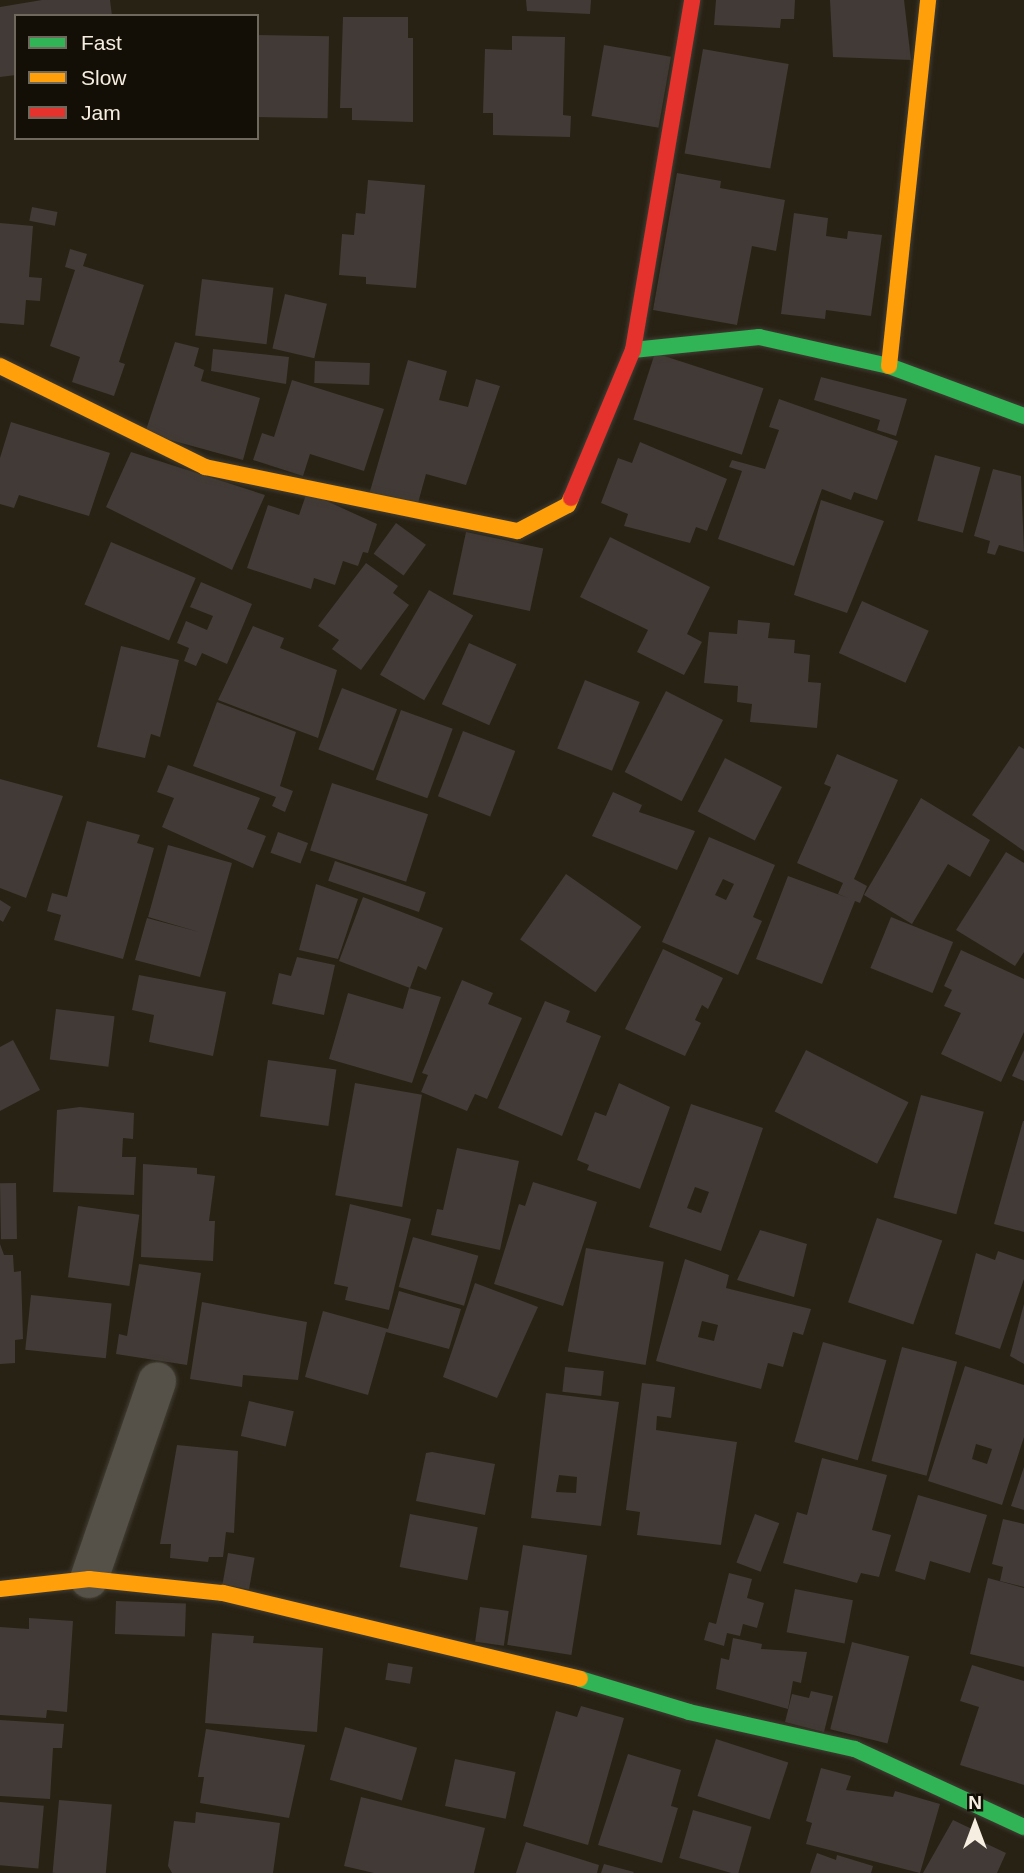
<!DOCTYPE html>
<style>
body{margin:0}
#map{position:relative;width:1024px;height:1873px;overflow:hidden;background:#282215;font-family:Helvetica,sans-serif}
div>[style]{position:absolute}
.building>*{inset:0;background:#423a36;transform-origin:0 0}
.roads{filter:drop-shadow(0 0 2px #423d34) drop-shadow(0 0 2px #423d34)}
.street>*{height:38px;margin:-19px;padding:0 19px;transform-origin:19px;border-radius:19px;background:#565148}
.fast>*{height:16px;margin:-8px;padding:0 8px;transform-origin:8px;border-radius:8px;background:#30b455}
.slow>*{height:16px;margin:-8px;padding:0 8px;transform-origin:8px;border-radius:8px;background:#ff9f0a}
.jam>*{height:16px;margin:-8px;padding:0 8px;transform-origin:8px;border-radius:8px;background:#e5322d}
span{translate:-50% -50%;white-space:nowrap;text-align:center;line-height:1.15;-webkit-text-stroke:7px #140f06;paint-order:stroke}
.legend{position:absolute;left:14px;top:14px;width:245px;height:126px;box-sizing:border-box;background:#140f06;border:2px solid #6e685d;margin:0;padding:9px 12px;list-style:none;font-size:21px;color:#f6eee0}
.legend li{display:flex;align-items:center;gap:14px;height:35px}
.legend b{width:35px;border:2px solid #6e685d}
.north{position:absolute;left:940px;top:1789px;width:70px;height:70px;-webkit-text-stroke:5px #140f06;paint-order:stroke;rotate:0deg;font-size:19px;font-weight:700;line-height:28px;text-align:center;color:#f6eee0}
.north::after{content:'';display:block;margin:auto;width:24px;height:32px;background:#f6eee0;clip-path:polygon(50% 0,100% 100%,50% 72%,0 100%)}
</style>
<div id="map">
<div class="building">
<div style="clip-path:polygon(42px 0,110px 0,112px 16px,16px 16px,16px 75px,0 77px,0 7px)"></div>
<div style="clip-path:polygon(526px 0,591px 0,590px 14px,527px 11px)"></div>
<div style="clip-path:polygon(716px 0,795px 0,794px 19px,781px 19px,780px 28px,714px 25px)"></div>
<div style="clip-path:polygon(830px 0,904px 0,911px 60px,833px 57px)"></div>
<div style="clip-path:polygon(343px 17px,408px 17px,408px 38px,413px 38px,413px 122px,352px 120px,352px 108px,340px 108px)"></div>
<div style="left:257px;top:35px;width:72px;height:82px;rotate:1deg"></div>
<div style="clip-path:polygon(512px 36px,565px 37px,563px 115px,571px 116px,570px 137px,493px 135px,493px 113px,483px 113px,485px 49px,512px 50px)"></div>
<div style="left:604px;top:45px;width:68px;height:72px;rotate:10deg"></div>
<div style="left:703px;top:49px;width:87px;height:106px;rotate:10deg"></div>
<div style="clip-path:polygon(677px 173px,721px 181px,720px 188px,785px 200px,776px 251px,752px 246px,737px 325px,653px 310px)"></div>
<div style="clip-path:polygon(368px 180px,425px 185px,416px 288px,366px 284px,366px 277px,339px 275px,342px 234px,354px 235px,356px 213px,365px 214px)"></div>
<div style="left:32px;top:207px;width:26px;height:14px;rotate:11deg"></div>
<div style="clip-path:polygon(794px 213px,828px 218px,826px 236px,847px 239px,848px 231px,882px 235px,871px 316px,826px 310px,825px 319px,781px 314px)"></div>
<div style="clip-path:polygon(0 223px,33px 226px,29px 277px,42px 278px,40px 301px,26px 300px,24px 325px,0 323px)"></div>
<div style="clip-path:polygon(70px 249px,87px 254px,83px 266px,144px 285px,119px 362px,125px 364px,114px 396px,72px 382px,80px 357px,50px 346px,75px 270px,65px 267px)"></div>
<div style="left:202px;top:279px;width:72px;height:57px;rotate:7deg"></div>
<div style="left:285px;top:294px;width:43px;height:56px;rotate:13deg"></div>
<div style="clip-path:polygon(175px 342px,199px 348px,194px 366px,204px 370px,201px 381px,260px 398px,243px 460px,145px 433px)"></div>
<div style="clip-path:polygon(213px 349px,289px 357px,286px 384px,211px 371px)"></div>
<div style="left:655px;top:353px;width:114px;height:70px;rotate:18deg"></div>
<div style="clip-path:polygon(408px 360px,447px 371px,439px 400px,468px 407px,476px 379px,500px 386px,466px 485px,426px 474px,418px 503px,368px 498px)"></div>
<div style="left:315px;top:361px;width:55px;height:22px;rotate:2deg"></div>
<div style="clip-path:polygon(821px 377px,907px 399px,896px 436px,877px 430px,880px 420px,814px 400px)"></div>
<div style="clip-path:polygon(292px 380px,384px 409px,364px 471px,310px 454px,303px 476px,253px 460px,262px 433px,274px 437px)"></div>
<div style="clip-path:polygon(779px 399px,898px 441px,877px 500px,854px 492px,851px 500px,822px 489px,794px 566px,718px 539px,742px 471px,729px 467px,732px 460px,765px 469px,779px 430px,769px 427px)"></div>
<div style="clip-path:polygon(11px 422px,110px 453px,89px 516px,19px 495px,14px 508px,0 504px,0 458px)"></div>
<div style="clip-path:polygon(640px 442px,727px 479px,707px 531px,696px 527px,690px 543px,624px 526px,628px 514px,601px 503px,618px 458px,632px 463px)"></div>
<div style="clip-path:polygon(131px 452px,265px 495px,232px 570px,106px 507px)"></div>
<div style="left:935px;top:455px;width:47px;height:68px;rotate:15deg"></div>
<div style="clip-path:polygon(993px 469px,1021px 476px,1024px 552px,999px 545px,995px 555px,987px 553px,990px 541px,974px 536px)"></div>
<div style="clip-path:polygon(307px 492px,377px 524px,368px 553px,363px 552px,358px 566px,343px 561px,335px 585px,314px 578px,311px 589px,247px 568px,268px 505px,299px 515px)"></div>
<div style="clip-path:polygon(821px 500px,884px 521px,847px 613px,794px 595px)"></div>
<div style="left:396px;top:523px;width:37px;height:38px;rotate:36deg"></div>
<div style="left:466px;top:532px;width:79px;height:64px;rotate:12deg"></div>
<div style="clip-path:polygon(610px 537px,710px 587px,687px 634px,702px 642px,684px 675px,637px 652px,648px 630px,580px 597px)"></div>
<div style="left:111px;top:542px;width:92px;height:68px;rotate:23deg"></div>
<div style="clip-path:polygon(366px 563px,398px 586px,393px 593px,409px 605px,361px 670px,332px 649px,339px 640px,318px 626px)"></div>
<div style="clip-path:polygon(201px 582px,252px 604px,227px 664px,202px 653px,196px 666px,184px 661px,189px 648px,177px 643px,186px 621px,207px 630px,213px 616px,190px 607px)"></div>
<div style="left:429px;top:590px;width:51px;height:98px;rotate:30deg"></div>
<div style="left:862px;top:601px;width:73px;height:57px;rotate:24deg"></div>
<div style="clip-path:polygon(738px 620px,770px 623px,768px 638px,795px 640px,794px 653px,810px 655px,808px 682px,821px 683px,817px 728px,750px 722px,752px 704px,737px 702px,738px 686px,704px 683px,709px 632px,737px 634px)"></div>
<div style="clip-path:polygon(253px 626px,284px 638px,280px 648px,337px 670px,318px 738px,218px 700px)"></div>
<div style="left:469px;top:643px;width:52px;height:67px;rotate:24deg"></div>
<div style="clip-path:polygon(121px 646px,179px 660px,160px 737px,151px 734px,145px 758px,97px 747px)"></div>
<div style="left:585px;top:680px;width:59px;height:74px;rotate:22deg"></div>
<div style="left:342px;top:688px;width:59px;height:66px;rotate:21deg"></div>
<div style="left:666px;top:691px;width:64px;height:91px;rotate:27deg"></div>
<div style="clip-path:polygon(217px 702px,296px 732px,280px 786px,293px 791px,285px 812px,272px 806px,276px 797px,193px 766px)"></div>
<div style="left:401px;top:710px;width:55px;height:74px;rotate:20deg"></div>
<div style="left:463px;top:731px;width:56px;height:70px;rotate:21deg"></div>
<div style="clip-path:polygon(1019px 746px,1024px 749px,1024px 851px,972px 815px)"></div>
<div style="clip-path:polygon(837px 754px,898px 780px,854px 879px,867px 886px,860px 903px,855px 901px,822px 984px,756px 959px,788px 876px,848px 898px,838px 894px,843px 883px,797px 863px,831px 787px,824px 784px)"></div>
<div style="left:725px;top:758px;width:64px;height:60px;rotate:27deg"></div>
<div style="clip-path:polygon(168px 765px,260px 798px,247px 829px,266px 836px,253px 868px,162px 827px,174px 798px,157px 792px)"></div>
<div style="clip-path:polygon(0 779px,63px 796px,26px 898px,0 888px)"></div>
<div style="left:332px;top:783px;width:101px;height:71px;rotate:18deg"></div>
<div style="clip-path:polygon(613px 792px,642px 805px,639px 812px,695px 831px,677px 870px,592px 836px)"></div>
<div style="clip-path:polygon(921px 798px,990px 840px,970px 877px,948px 864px,912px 924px,864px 895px)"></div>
<div style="clip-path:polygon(87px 821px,140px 835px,137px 843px,154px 848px,123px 959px,54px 940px,61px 915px,47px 911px,52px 893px,67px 897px)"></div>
<div style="left:278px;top:832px;width:32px;height:22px;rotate:20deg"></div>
<div style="clip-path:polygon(evenodd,709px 837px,775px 865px,753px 917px,762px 921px,738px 975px,662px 942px,709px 837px,723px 879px,734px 884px,726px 900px,715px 895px,723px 879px)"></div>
<div style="clip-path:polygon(168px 845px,232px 863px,200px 977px,135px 960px,147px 918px,199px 932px,148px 917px)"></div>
<div style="clip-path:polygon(1006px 852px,1024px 863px,1024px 952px,1015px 966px,956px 930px)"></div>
<div style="left:335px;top:861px;width:96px;height:21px;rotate:19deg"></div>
<div style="left:566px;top:874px;width:92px;height:80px;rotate:35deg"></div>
<div style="clip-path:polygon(316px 884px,358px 899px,338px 959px,299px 950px)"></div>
<div style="clip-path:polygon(363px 897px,443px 928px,426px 970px,418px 966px,410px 988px,339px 961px)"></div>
<div style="clip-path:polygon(0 900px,11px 907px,3px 922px,0 920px)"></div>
<div style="left:891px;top:917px;width:67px;height:55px;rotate:22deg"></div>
<div style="clip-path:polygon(663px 949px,723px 978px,708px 1009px,702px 1005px,695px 1020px,701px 1023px,685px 1056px,625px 1029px)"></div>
<div style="clip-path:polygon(961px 950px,1024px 979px,1024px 1032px,1001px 1082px,941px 1054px,961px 1013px,944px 1006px,952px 990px,944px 986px)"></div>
<div style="clip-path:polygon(297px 957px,335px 965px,324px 1015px,272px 1004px,279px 973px,291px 976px)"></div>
<div style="clip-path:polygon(139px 975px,226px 992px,213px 1056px,149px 1042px,154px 1015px,132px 1010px)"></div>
<div style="clip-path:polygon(462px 980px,493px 993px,488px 1004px,522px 1018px,487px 1099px,475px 1094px,467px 1111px,421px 1092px,428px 1075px,422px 1073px)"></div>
<div style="clip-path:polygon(409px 988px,441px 997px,412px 1083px,329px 1059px,348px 993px,403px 1009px)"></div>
<div style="clip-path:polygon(545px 1001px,570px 1011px,566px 1022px,601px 1036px,562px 1136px,498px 1108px)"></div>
<div style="left:56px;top:1009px;width:59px;height:51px;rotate:7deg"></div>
<div style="clip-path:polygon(13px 1040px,40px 1090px,0 1111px,0 1047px)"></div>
<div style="left:806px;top:1050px;width:115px;height:69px;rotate:27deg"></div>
<div style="clip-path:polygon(1024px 1050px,1024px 1081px,1012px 1076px)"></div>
<div style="left:268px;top:1060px;width:69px;height:57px;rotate:8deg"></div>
<div style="left:355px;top:1083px;width:68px;height:114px;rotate:10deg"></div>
<div style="clip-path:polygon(619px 1083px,670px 1107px,640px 1189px,587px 1170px,589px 1165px,577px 1160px,595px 1112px,606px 1116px)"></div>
<div style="left:921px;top:1095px;width:65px;height:106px;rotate:15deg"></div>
<div style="clip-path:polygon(evenodd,691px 1104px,763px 1128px,721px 1251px,649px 1227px,691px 1104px,695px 1187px,709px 1192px,701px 1213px,687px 1208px,695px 1187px)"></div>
<div style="clip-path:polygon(80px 1107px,134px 1113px,133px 1139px,123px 1138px,122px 1157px,136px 1157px,134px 1195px,53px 1192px,57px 1110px)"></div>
<div style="clip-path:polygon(1023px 1121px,1024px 1121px,1024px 1232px,994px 1224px)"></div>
<div style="clip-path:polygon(457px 1148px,519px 1161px,500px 1250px,431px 1235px,437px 1209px,443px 1210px)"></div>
<div style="clip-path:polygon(143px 1164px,197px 1168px,197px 1174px,215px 1176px,209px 1221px,215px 1221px,213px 1261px,141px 1257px)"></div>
<div style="clip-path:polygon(533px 1182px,597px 1202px,563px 1306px,494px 1284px,519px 1204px,525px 1206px)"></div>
<div style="left:16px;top:1183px;width:56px;height:16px;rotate:89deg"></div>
<div style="clip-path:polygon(350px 1204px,411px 1219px,389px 1310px,345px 1300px,348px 1287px,334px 1284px)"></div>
<div style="left:78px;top:1206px;width:62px;height:72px;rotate:8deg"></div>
<div style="left:877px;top:1218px;width:69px;height:89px;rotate:19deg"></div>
<div style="clip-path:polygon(760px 1230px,807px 1244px,794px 1297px,737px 1280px)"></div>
<div style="left:413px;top:1237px;width:68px;height:52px;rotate:16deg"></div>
<div style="clip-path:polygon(0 1244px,4px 1255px,13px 1255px,14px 1272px,21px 1271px,23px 1339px,15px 1340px,15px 1363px,0 1364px)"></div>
<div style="left:586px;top:1248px;width:79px;height:105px;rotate:10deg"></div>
<div style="clip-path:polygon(998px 1251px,1024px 1260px,1024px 1279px,1000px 1349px,955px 1334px,976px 1253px,995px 1260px)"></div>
<div style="clip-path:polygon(evenodd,685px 1259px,729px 1275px,726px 1288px,811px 1309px,803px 1335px,793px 1332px,783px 1367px,768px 1363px,761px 1389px,656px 1361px,685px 1259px,702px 1321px,718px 1325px,714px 1341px,698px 1337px,702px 1321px)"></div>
<div style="clip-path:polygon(139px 1264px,201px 1273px,187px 1365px,116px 1354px,119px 1334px,127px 1336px)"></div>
<div style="clip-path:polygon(475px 1283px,538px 1307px,497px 1398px,443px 1377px)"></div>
<div style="clip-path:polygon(399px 1291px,461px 1309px,449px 1349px,386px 1332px,368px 1395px,305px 1377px,323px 1311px,388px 1329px)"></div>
<div style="left:31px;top:1295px;width:81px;height:55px;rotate:6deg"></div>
<div style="clip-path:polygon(202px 1302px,307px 1322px,298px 1380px,243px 1375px,242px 1387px,190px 1379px)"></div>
<div style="clip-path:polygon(1024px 1304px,1024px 1364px,1010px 1356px)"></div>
<div style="left:823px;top:1342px;width:66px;height:104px;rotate:16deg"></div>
<div style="left:902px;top:1347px;width:57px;height:118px;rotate:15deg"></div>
<div style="clip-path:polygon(evenodd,965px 1366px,1024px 1385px,1024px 1437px,1002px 1505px,928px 1481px,965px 1366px,976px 1444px,992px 1449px,987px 1464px,972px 1459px,976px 1444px)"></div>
<div style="left:565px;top:1367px;width:39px;height:25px;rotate:6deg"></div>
<div style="clip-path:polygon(642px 1383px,675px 1387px,671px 1418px,657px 1416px,656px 1430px,737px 1442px,721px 1545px,637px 1535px,640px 1512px,626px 1510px)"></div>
<div style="clip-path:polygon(evenodd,546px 1393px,619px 1402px,601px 1526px,531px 1518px,546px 1393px,559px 1475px,577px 1477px,576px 1493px,556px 1492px,559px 1475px)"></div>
<div style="left:249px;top:1401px;width:46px;height:36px;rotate:13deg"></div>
<div style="clip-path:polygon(177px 1445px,238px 1451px,234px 1533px,226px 1532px,223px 1557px,209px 1557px,208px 1562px,170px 1558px,171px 1544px,160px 1544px)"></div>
<div style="clip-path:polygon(432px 1452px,495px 1464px,485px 1515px,416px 1501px,426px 1453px)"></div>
<div style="clip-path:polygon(822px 1458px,887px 1475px,872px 1530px,891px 1535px,879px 1577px,861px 1573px,857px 1583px,783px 1563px,797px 1512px,807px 1515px)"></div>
<div style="clip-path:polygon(1024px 1467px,1024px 1510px,1011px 1506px)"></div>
<div style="clip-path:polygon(918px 1495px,987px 1515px,970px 1573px,930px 1561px,925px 1580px,895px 1571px)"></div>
<div style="left:410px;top:1514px;width:69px;height:54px;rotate:11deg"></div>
<div style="left:755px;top:1514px;width:26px;height:52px;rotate:21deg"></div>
<div style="clip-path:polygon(1003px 1519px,1024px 1524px,1024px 1587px,1000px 1581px,1003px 1567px,992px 1564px)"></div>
<div style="left:523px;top:1545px;width:65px;height:101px;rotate:9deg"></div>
<div style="left:228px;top:1553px;width:27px;height:32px;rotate:10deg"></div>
<div style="clip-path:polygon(729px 1573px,752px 1579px,747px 1598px,764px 1603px,757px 1628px,743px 1624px,740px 1636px,727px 1633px,724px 1646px,704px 1640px,709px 1622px,716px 1624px)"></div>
<div style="clip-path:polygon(988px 1578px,1024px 1588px,1024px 1667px,970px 1654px)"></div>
<div style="left:795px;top:1589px;width:59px;height:44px;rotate:11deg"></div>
<div style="left:116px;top:1601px;width:70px;height:33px;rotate:2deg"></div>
<div style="left:480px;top:1607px;width:29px;height:35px;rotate:8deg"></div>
<div style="clip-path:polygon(29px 1618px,73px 1621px,67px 1712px,47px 1710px,46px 1718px,0 1715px,0 1627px,29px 1629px)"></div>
<div style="clip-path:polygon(212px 1633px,254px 1636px,253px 1643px,323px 1648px,317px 1732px,205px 1723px)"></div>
<div style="clip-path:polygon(733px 1638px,762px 1644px,761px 1649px,807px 1652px,801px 1683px,793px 1681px,788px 1709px,716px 1689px,721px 1658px,729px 1660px)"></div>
<div style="left:852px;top:1642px;width:59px;height:90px;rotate:14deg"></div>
<div style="left:388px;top:1663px;width:25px;height:17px;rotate:9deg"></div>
<div style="clip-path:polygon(972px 1665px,1024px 1681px,1024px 1785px,960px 1765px,979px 1707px,960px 1701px)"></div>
<div style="clip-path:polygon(811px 1691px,833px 1696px,824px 1732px,785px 1722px,792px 1694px,809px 1698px)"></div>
<div style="clip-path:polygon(581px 1706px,624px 1718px,588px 1845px,523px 1826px,556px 1711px,577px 1717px)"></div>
<div style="clip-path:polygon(0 1720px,64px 1724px,62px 1748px,53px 1748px,50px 1799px,0 1796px)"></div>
<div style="left:345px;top:1727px;width:75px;height:55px;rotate:16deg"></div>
<div style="clip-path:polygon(206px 1729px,305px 1745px,289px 1818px,200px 1803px,204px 1777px,198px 1777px)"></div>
<div style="left:716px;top:1739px;width:76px;height:60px;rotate:18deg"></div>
<div style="clip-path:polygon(628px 1754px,681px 1770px,671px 1806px,678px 1808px,662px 1863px,598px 1845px)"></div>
<div style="left:455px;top:1759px;width:62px;height:48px;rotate:12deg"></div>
<div style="clip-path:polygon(821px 1768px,851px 1776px,846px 1790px,893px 1797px,895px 1791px,940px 1804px,920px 1873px,806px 1844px,812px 1823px,806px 1821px)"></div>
<div style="clip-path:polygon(361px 1797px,485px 1828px,474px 1873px,374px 1873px,344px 1866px)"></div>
<div style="left:59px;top:1800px;width:53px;height:73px;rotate:5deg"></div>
<div style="left:0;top:1802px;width:44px;height:63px;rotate:5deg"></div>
<div style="left:693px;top:1810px;width:61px;height:50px;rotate:16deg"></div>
<div style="clip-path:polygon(196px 1812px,280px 1823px,273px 1873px,172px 1873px,168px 1866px,174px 1821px,195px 1823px)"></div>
<div style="clip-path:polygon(953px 1820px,974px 1830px,972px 1837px,1006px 1853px,997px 1873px,923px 1873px)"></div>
<div style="clip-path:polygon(526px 1842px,599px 1865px,597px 1873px,516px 1873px)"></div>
<div style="clip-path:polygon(817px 1853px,836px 1860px,837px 1855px,873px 1866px,871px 1873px,810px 1873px)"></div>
<div style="clip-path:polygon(604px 1864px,634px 1872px,633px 1873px,601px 1873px)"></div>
</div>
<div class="roads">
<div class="street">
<div style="left:89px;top:1579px;width:209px;rotate:-71deg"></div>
</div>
<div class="fast">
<div style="left:633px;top:350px;width:127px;rotate:-5.9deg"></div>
<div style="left:759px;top:337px;width:133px;rotate:12.6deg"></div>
<div style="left:889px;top:366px;width:144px;rotate:20.3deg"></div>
<div style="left:580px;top:1679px;width:114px;rotate:16.8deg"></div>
<div style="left:689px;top:1712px;width:170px;rotate:12.6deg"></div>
<div style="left:855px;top:1749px;width:186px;rotate:24.8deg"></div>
</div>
<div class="slow">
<div style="left:0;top:366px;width:229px;rotate:26.2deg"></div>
<div style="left:205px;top:467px;width:319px;rotate:11.6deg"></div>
<div style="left:518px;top:531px;width:56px;rotate:-27.5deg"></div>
<div style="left:568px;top:505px;width:8px;rotate:-67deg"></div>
<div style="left:889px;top:366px;width:368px;rotate:-83.9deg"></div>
<div style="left:0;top:1589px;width:90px;rotate:-6.4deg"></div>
<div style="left:89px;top:1579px;width:135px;rotate:6deg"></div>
<div style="left:223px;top:1593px;width:367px;rotate:13.5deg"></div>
</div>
<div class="jam">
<div style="left:571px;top:498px;width:160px;rotate:-67.3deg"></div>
<div style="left:633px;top:350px;width:355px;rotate:-80.4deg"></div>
</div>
</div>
<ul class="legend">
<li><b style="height:9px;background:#30b455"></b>Fast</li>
<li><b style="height:9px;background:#ff9f0a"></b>Slow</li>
<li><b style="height:9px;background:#e5322d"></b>Jam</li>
</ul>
<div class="north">N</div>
</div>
